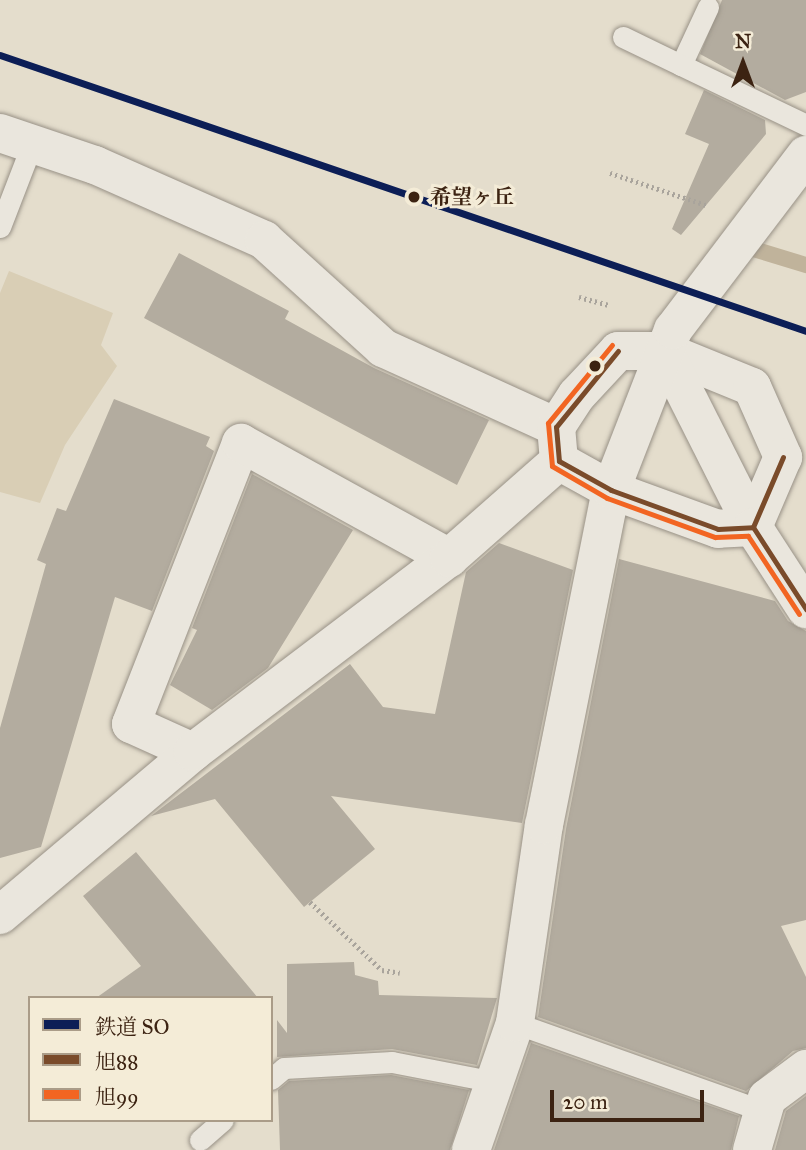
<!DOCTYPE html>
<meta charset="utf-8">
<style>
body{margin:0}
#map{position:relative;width:806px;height:1150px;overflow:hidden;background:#e4ddcc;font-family:"IM FELL Great Primer","Noto Serif JP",serif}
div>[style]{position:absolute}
.green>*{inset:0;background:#d9ceb5}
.stream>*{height:16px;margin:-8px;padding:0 8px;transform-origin:8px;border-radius:8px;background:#c0b39b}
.building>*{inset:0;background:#b3ac9f}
.path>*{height:4.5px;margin-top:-2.25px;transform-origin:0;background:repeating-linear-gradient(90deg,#a9a49c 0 2px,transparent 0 5.5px)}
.roads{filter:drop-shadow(0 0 2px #989186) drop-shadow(0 0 2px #989186)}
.service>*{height:21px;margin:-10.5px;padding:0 10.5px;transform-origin:10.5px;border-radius:10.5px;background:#eae6dd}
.minor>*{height:38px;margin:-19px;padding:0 19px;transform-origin:19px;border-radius:19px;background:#eae6dd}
.tertiary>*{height:38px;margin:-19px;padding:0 19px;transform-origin:19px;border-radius:19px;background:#eae6dd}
.bus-1>*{height:5px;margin:-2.5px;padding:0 2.5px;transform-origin:2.5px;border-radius:2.5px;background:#7a4b2a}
.bus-2>*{height:5px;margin:-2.5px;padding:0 2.5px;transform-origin:2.5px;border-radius:2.5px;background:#f26522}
.rail-1>*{height:7px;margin:-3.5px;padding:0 3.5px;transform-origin:3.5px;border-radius:3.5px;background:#0c1e56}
.dots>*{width:19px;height:19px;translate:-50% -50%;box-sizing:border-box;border:4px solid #f4ecd7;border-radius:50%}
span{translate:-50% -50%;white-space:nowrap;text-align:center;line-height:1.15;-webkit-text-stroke:6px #f4ecd7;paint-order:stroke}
.stop-label{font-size:21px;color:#3c2312;font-weight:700}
.left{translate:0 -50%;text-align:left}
.legend{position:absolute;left:28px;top:996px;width:245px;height:126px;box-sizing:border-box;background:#f4ecd7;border:2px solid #aa9c88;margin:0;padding:9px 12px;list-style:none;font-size:21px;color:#3c2312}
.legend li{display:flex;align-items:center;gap:14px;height:35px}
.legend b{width:35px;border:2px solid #aa9c88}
.north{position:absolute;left:708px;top:28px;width:70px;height:70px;-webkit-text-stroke:5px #f4ecd7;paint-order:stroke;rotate:0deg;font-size:19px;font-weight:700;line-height:28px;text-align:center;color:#3c2312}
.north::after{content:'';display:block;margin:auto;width:24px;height:32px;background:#3c2312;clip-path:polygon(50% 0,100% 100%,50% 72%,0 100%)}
.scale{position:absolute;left:550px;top:1090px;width:154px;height:32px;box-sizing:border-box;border:4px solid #3c2312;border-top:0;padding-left:9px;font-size:21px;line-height:24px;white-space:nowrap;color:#3c2312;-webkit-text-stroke:5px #f4ecd7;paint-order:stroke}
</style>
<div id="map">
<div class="green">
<div style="clip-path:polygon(9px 271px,113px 313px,101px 345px,117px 366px,65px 445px,40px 503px,0 492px,0 293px)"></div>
</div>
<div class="stream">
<div style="left:747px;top:247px;width:62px;rotate:17deg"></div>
</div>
<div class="building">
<div style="clip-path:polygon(722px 0,806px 0,806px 92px,785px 100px,700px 54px)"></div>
<div style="clip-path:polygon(704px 90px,765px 120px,766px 134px,681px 235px,672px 229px,709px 144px,685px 134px)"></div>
<div style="clip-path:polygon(179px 253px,289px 311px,285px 319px,374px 368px,489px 420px,457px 485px,144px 318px)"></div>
<div style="clip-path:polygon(114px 399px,210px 437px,206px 446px,214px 451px,152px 611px,115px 597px,41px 847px,0 858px,0 728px,46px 564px,37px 560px,57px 508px,66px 511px)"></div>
<div style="clip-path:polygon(252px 474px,353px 530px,268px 668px,212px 710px,170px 685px,197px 630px,192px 628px)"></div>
<div style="clip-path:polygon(499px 543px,573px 570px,522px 823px,331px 796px,375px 849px,304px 907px,215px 799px,151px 816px,350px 664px,383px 707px,435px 714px,466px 572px)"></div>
<div style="clip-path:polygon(619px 559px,775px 601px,788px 621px,806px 631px,806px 920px,781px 926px,806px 977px,806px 1048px,793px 1051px,746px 1091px,538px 1017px,566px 829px)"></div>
<div style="clip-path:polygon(136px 852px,258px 998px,96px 998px,141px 966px,83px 896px)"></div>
<div style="clip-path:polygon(354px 962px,355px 975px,378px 981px,379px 995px,497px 998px,477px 1065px,392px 1049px,277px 1057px,277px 1020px,287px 1033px,287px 964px)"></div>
<div style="clip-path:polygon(531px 1043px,739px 1116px,731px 1150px,494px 1150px)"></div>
<div style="clip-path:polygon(391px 1075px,469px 1090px,450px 1150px,280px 1150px,278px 1090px,289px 1081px)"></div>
<div style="clip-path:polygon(806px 1096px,806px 1150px,775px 1150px,786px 1111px)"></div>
</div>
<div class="path">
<div style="left:610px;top:173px;width:104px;rotate:18.4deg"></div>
<div style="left:579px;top:297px;width:31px;rotate:15deg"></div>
<div style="left:310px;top:902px;width:99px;rotate:43.4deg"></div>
<div style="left:382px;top:970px;width:18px;rotate:9deg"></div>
</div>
<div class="roads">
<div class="service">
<div style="left:708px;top:7px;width:64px;rotate:115deg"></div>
<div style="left:681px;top:65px;width:139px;rotate:25.6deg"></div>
<div style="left:623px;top:37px;width:64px;rotate:25.8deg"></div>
<div style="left:0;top:227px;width:89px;rotate:-68.9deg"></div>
<div style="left:515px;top:1023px;width:263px;rotate:19.5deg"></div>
<div style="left:271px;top:1079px;width:17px;rotate:-40deg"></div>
<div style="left:284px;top:1068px;width:108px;rotate:-3.2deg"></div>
<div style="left:392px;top:1062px;width:105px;rotate:11deg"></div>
<div style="left:200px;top:1140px;width:30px;rotate:-41deg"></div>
</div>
<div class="minor">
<div style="left:0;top:133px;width:100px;rotate:18.6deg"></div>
<div style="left:95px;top:165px;width:185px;rotate:23.9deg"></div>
<div style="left:264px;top:240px;width:161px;rotate:42.2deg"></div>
<div style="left:383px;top:348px;width:190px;rotate:24.5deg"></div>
<div style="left:618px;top:351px;width:46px"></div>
<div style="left:664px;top:351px;width:95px;rotate:22.2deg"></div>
<div style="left:752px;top:387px;width:77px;rotate:66.1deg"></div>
<div style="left:783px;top:457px;width:76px;rotate:113.2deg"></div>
<div style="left:753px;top:527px;width:35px;rotate:177deg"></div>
<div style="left:718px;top:529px;width:114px;rotate:-160deg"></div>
<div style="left:611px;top:490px;width:60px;rotate:-150.9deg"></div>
<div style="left:559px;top:461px;width:34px;rotate:-95deg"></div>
<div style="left:556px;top:427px;width:38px;rotate:-57deg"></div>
<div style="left:577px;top:395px;width:60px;rotate:-47deg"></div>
<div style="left:664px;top:351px;width:197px;rotate:63.2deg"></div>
<div style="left:193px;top:752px;width:68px;rotate:-155.7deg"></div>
<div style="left:131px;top:724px;width:302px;rotate:-68.6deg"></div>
<div style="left:241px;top:443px;width:238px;rotate:28.9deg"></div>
<div style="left:0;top:915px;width:253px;rotate:-40.2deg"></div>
<div style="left:193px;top:752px;width:321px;rotate:-37.2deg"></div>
<div style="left:449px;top:558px;width:147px;rotate:-41.4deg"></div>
<div style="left:471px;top:1150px;width:134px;rotate:-70.9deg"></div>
<div style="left:515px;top:1023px;width:200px;rotate:-81.7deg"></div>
<div style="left:544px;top:825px;width:342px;rotate:-78.7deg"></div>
<div style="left:611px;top:490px;width:172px;rotate:-68.8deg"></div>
<div style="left:673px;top:330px;width:220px;rotate:-52.8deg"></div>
<div style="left:752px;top:1150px;width:54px;rotate:-73.9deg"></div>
<div style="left:767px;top:1098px;width:49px;rotate:-36.6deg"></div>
</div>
<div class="tertiary">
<div style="left:753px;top:527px;width:98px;rotate:57.1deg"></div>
</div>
</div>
<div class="bus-1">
<div style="left:618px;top:351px;width:98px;rotate:129.2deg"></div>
<div style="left:556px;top:427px;width:34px;rotate:85deg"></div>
<div style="left:559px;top:461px;width:60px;rotate:29.1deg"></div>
<div style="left:611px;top:490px;width:114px;rotate:20deg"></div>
<div style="left:718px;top:529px;width:35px;rotate:-3deg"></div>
<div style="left:753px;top:527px;width:98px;rotate:57.1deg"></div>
<div style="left:753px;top:527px;width:76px;rotate:-66.8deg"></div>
</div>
<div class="bus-2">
<div style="left:612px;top:345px;width:101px;rotate:129.4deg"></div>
<div style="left:548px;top:423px;width:43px;rotate:84.7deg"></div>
<div style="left:552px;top:466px;width:64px;rotate:30.2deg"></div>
<div style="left:607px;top:498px;width:115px;rotate:19.9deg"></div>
<div style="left:715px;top:537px;width:33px;rotate:-2deg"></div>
<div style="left:748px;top:536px;width:93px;rotate:56.8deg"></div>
</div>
<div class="rail-1">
<div style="left:0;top:55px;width:852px;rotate:18.9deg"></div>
</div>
<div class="dots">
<div style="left:414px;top:197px;background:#3c2312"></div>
<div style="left:595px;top:366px;background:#3c2312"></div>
</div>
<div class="stop-label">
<span class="left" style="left:430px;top:197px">希望ヶ丘</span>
</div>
<ul class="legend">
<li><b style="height:9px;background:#0c1e56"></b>鉄道 SO</li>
<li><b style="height:9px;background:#7a4b2a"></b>旭88</li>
<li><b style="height:9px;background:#f26522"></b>旭99</li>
</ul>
<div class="north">N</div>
<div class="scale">20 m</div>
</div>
